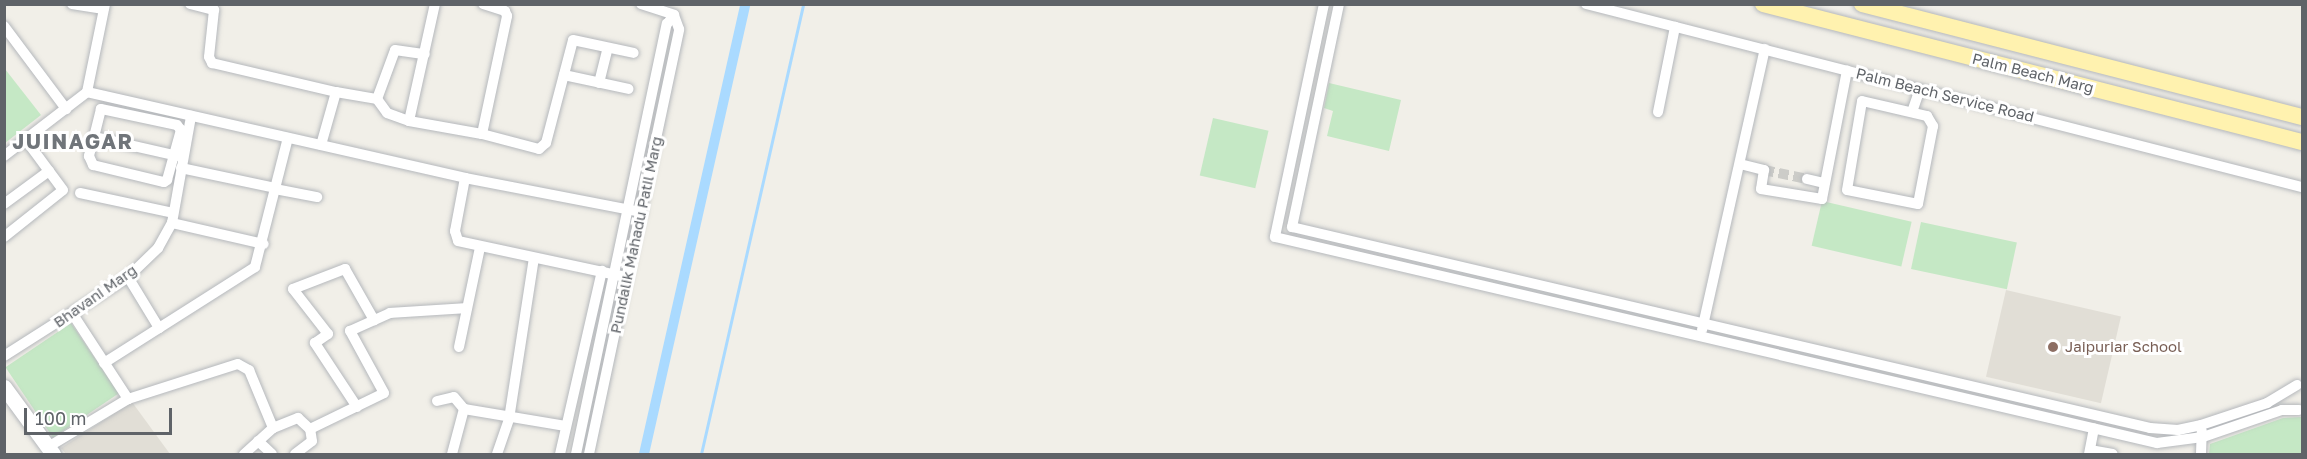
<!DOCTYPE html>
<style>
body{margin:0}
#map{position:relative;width:2307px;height:459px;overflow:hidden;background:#f1efe8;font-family:"Golos Text",sans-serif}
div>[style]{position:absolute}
.education>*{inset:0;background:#e1ded6;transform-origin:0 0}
.green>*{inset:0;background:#c5e8c5;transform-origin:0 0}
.stream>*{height:3px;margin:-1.5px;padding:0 1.5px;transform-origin:1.5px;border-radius:1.5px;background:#aadaff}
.canal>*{height:10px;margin:-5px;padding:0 5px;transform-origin:5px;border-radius:5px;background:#aadaff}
.minor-tunnel>*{height:10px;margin-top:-5px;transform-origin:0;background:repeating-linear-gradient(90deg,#ccccc8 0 10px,transparent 0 15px)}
.roads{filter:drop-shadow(0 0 2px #b5b8bc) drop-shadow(0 0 2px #b5b8bc)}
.minor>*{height:10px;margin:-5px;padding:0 5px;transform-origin:5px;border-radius:5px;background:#fff}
.secondary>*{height:15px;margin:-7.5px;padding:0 7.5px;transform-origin:7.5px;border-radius:7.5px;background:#fff}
.primary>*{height:16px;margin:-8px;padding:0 8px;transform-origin:8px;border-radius:8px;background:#fff2af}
.dots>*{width:16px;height:16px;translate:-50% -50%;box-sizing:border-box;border:3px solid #fff;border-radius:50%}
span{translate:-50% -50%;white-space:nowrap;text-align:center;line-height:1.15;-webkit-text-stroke:6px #fff;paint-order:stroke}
.street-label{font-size:15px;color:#5f6368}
.education-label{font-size:15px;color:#785e54}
.left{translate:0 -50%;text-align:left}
.district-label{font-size:21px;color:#70757a;font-weight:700;letter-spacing:1.5px}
.frame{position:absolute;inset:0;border:6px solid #5f6368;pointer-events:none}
.scale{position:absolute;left:24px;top:408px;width:148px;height:27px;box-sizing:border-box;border:3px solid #5f6368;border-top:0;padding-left:8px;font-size:18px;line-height:21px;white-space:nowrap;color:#5f6368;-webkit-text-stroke:4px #fff;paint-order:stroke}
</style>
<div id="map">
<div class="education">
<div style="left:2006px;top:290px;width:118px;height:89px;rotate:13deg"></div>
<div style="clip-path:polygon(132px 402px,170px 454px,66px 454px,61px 448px)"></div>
</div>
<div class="green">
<div style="clip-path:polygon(5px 69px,41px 115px,5px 143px)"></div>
<div style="clip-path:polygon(1329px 83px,1401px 100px,1389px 151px,1327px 136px,1333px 111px,1324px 108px)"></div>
<div style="left:1213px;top:118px;width:57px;height:59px;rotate:13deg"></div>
<div style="left:1822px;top:201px;width:92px;height:46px;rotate:13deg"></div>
<div style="left:1921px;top:222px;width:98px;height:48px;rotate:12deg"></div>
<div style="left:71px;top:323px;width:85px;height:79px;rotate:56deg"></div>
<div style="clip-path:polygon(2302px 417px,2302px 454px,2209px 454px,2210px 444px,2283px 418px)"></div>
</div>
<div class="stream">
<div style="left:701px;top:454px;width:461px;rotate:-77.2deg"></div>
</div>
<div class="canal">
<div style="left:644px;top:454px;width:461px;rotate:-77.3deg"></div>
</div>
<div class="minor-tunnel">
<div style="left:1764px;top:170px;width:44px;rotate:11.8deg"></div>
</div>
<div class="roads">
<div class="minor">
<div style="left:72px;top:4px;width:32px;rotate:9deg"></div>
<div style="left:190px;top:4px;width:25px;rotate:14deg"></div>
<div style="left:214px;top:10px;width:47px;rotate:96.1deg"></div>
<div style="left:209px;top:57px;width:7px;rotate:63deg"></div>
<div style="left:212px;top:63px;width:127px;rotate:13.2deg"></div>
<div style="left:641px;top:4px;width:35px;rotate:18deg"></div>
<div style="left:1324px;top:4px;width:238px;rotate:101.9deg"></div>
<div style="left:1275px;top:237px;width:906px;rotate:13.15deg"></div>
<div style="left:2157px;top:443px;width:46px;rotate:-7.4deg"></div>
<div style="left:2203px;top:437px;width:83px;rotate:-18.9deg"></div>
<div style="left:2282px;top:410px;width:17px"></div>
<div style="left:1339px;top:4px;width:228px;rotate:101.9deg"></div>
<div style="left:1292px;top:227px;width:881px;rotate:13.18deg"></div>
<div style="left:2150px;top:428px;width:28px;rotate:4deg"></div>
<div style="left:2178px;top:430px;width:24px;rotate:-12deg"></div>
<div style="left:2201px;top:425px;width:70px;rotate:-18.4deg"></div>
<div style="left:2267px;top:403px;width:35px;rotate:-31deg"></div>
<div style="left:1586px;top:4px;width:739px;rotate:14.34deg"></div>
<div style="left:4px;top:26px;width:104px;rotate:53.2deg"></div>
<div style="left:564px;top:75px;width:66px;rotate:12.2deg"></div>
<div style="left:599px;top:83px;width:36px;rotate:-76deg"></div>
<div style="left:87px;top:92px;width:90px;rotate:-78.4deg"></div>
<div style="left:377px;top:99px;width:52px;rotate:-69.8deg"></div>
<div style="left:395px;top:50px;width:30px;rotate:8deg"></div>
<div style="left:1862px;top:101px;width:67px;rotate:13deg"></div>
<div style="left:1927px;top:116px;width:12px;rotate:59deg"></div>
<div style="left:1933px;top:126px;width:79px;rotate:100.9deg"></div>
<div style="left:1918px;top:204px;width:72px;rotate:-168.8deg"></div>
<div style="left:1847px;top:190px;width:90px;rotate:-80.4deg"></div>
<div style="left:1658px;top:112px;width:87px;rotate:-78.7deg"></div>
<div style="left:1912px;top:112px;width:24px;rotate:-71deg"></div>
<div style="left:409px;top:121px;width:120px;rotate:-77.5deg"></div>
<div style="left:482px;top:134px;width:121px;rotate:-78deg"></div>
<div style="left:507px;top:16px;width:5px;rotate:-112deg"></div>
<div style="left:505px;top:11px;width:23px;rotate:-162deg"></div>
<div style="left:94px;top:137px;width:20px;rotate:105deg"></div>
<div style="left:89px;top:156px;width:10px;rotate:66deg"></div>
<div style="left:93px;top:165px;width:73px;rotate:13.5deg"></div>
<div style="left:164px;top:182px;width:4px;rotate:-34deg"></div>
<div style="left:167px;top:180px;width:52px;rotate:-74.4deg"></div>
<div style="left:181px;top:130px;width:6px;rotate:-129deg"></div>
<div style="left:177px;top:125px;width:78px;rotate:-168.1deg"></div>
<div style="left:101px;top:109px;width:29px;rotate:104deg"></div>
<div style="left:94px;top:137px;width:82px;rotate:12.7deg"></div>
<div style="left:174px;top:155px;width:5px;rotate:11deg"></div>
<div style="left:179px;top:156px;width:4px;rotate:14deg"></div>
<div style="left:321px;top:145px;width:55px;rotate:-74.2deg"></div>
<div style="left:336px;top:92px;width:42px;rotate:9.7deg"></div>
<div style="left:377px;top:99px;width:17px;rotate:54deg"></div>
<div style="left:387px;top:113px;width:23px;rotate:20deg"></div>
<div style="left:409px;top:121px;width:74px;rotate:10.1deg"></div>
<div style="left:482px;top:134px;width:59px;rotate:14.7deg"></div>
<div style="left:539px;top:149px;width:9px;rotate:-41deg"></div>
<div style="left:546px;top:143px;width:106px;rotate:-75.3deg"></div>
<div style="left:573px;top:40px;width:62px;rotate:12deg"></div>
<div style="left:4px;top:156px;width:105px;rotate:-37.6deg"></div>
<div style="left:87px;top:92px;width:388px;rotate:12.8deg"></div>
<div style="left:465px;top:178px;width:180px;rotate:10.9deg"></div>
<div style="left:1740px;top:164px;width:25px;rotate:14deg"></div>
<div style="left:1764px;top:170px;width:19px;rotate:99deg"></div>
<div style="left:1761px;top:189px;width:62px;rotate:9.3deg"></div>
<div style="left:1822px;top:199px;width:131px;rotate:-79deg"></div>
<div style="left:181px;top:168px;width:96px;rotate:12deg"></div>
<div style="left:465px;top:178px;width:54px;rotate:100.7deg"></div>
<div style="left:455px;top:231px;width:10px;rotate:73deg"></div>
<div style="left:458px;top:241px;width:167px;rotate:12.1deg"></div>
<div style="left:1807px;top:179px;width:18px;rotate:13deg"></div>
<div style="left:275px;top:189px;width:43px;rotate:10.8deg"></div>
<div style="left:80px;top:193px;width:95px;rotate:12.1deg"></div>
<div style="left:4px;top:204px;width:56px;rotate:-36.3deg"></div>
<div style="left:172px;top:223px;width:94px;rotate:12.9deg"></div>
<div style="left:4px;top:237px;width:75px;rotate:-38.5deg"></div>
<div style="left:63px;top:190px;width:62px;rotate:-126.5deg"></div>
<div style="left:128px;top:277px;width:60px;rotate:58.7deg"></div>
<div style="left:72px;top:313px;width:103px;rotate:56.9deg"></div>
<div style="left:1702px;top:330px;width:288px;rotate:-77.4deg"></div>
<div style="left:459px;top:347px;width:102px;rotate:-78.1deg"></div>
<div style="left:4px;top:356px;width:147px;rotate:-32.5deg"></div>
<div style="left:128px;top:277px;width:42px;rotate:-44deg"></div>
<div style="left:158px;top:248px;width:29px;rotate:-61deg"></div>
<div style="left:172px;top:223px;width:109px;rotate:-79.9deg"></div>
<div style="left:104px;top:363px;width:179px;rotate:-32.4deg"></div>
<div style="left:255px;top:267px;width:133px;rotate:-75.7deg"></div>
<div style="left:437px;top:401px;width:17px;rotate:-13deg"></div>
<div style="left:454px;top:397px;width:16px;rotate:50deg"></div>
<div style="left:464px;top:409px;width:103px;rotate:9.5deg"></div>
<div style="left:357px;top:407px;width:77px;rotate:-123.3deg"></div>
<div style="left:315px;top:343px;width:16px;rotate:-35deg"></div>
<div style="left:328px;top:334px;width:57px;rotate:-127.9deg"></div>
<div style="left:293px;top:289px;width:56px;rotate:-21deg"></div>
<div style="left:345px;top:269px;width:59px;rotate:60.4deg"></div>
<div style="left:273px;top:428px;width:27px;rotate:-22deg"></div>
<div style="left:298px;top:418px;width:16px;rotate:43deg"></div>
<div style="left:310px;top:429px;width:82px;rotate:-25.9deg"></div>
<div style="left:384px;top:393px;width:71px;rotate:-118.7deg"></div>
<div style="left:350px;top:331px;width:44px;rotate:-24.2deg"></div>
<div style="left:390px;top:313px;width:77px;rotate:-3.7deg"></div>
<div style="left:258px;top:441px;width:19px;rotate:43deg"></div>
<div style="left:48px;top:447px;width:93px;rotate:-31deg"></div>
<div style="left:128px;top:399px;width:115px;rotate:-17.7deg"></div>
<div style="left:238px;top:364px;width:13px;rotate:29deg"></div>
<div style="left:249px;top:370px;width:63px;rotate:67.5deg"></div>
<div style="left:273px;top:428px;width:39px;rotate:138deg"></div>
<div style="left:2090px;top:450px;width:23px;rotate:10deg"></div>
<div style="left:295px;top:454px;width:21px;rotate:-37deg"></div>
<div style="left:312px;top:441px;width:12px;rotate:-99deg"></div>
<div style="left:452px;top:454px;width:47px;rotate:-75.1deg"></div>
<div style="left:497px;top:454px;width:37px;rotate:-71deg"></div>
<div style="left:509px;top:419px;width:163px;rotate:-81.2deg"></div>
<div style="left:560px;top:454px;width:188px;rotate:-77.1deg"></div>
<div style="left:576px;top:454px;width:440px;rotate:-78.1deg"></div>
<div style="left:667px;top:24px;width:11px;rotate:-52deg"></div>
<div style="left:589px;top:454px;width:434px;rotate:-78deg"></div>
<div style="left:679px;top:29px;width:15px;rotate:-110deg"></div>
<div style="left:2089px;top:454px;width:26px;rotate:-79deg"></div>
<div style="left:2201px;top:454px;width:23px;rotate:-88deg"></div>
</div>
<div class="secondary">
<div style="left:4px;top:387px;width:83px;rotate:53.8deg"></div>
</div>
<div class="primary">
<div style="left:1763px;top:4px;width:556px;rotate:14.36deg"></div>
<div style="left:1862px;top:4px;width:454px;rotate:14.4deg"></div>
</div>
</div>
<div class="dots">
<div style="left:2053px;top:347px;background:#8d6e63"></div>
</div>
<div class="street-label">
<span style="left:2033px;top:73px;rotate:14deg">Palm Beach Marg</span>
<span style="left:1945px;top:95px;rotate:14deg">Palm Beach Service Road</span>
<span style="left:636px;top:235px;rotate:-78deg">Pundalik Mahadu Patil Marg</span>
<span style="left:95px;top:296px;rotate:-35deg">Bhavani Marg</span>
</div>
<div class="education-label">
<span class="left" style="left:2065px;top:347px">Jaipuriar School</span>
</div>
<div class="district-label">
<span style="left:73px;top:141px">JUINAGAR</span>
</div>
<div class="frame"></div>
<div class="scale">100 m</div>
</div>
